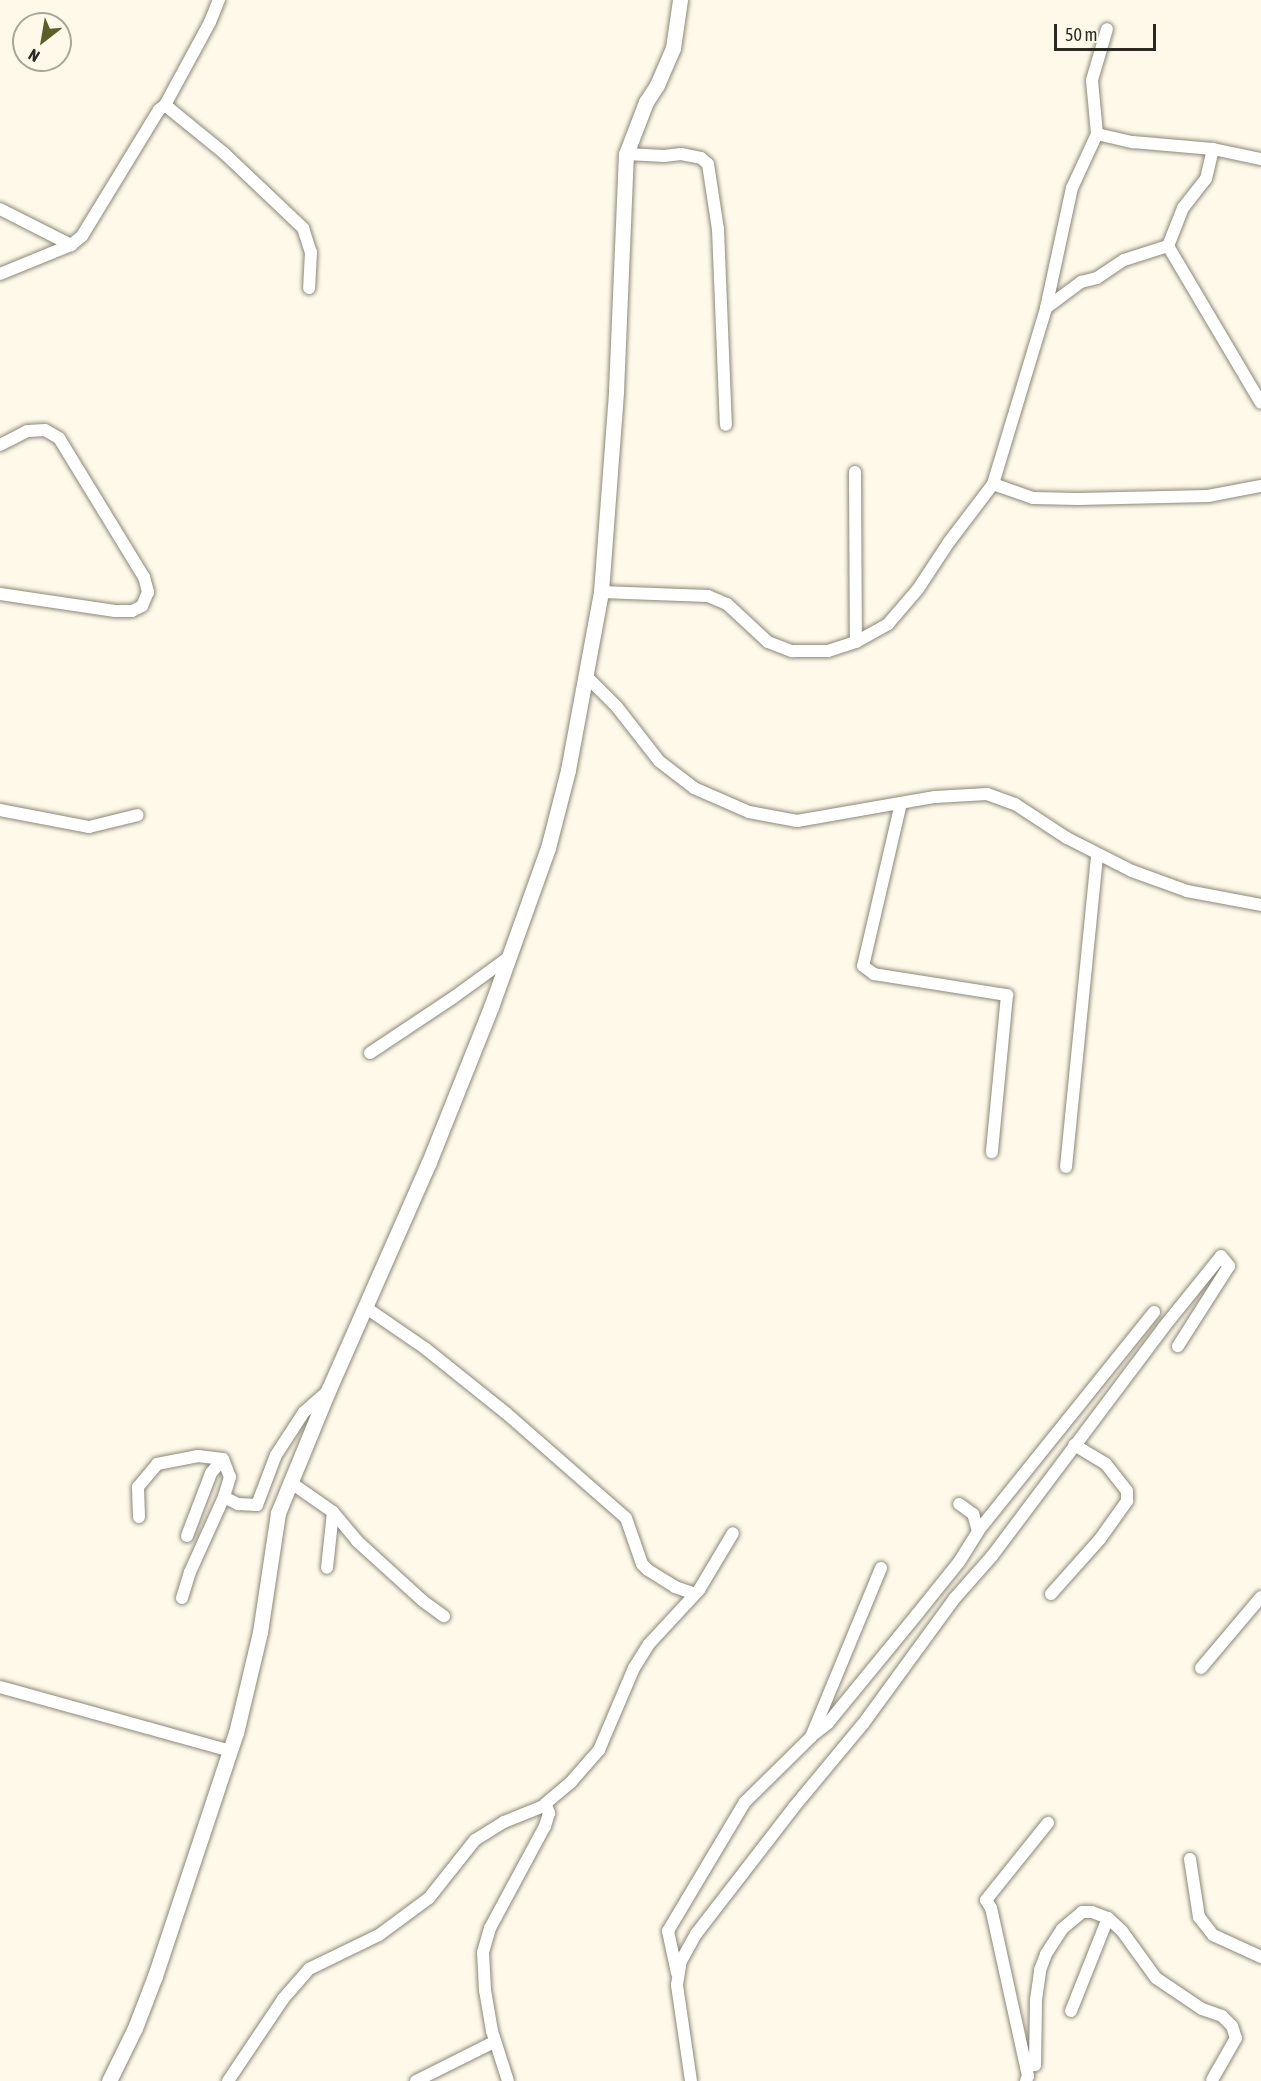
<!DOCTYPE html>
<style>
body{margin:0}
#map{position:relative;width:1261px;height:2081px;overflow:hidden;background:#fef9e9;font-family:"Asap Condensed",sans-serif}
div>[style]{position:absolute}
.roads{filter:drop-shadow(0 0 2px #8b8778) drop-shadow(0 0 2px #8b8778)}
.minor>*{height:12px;margin:-6px;padding:0 6px;transform-origin:6px;border-radius:6px;background:#fff}
.tertiary>*{height:15px;margin:-7.5px;padding:0 7.5px;transform-origin:7.5px;border-radius:7.5px;background:#fff}
span{translate:-50% -50%;white-space:nowrap;text-align:center;line-height:1.15;-webkit-text-stroke:6px #fef9e9;paint-order:stroke}
.north{position:absolute;left:12px;top:12px;width:60px;height:60px;box-sizing:border-box;background:#fef9e9;border:2px solid #aaa69a;border-radius:50%;rotate:211deg;font-size:16px;font-weight:700;line-height:24px;text-align:center;color:#2b2923}
.north::after{content:'';display:block;margin:auto;width:21px;height:27px;background:#5e5e2b;clip-path:polygon(50% 0,100% 100%,50% 72%,0 100%)}
.scale{position:absolute;left:1054px;top:24px;width:102px;height:27px;box-sizing:border-box;border:3px solid #2b2923;border-top:0;padding-left:8px;font-size:18px;line-height:21px;white-space:nowrap;color:#2b2923;-webkit-text-stroke:4px #fef9e9;paint-order:stroke}
</style>
<div id="map">
<div class="roads">
<div class="minor">
<div style="left:165px;top:105px;width:77px;rotate:39.2deg"></div>
<div style="left:225px;top:154px;width:108px;rotate:43.5deg"></div>
<div style="left:303px;top:228px;width:25px;rotate:72deg"></div>
<div style="left:311px;top:252px;width:36px;rotate:93deg"></div>
<div style="left:1097px;top:134px;width:37px;rotate:13deg"></div>
<div style="left:1133px;top:142px;width:80px;rotate:5deg"></div>
<div style="left:1213px;top:149px;width:49px;rotate:11.8deg"></div>
<div style="left:626px;top:154px;width:38px;rotate:3deg"></div>
<div style="left:664px;top:156px;width:17px;rotate:-7deg"></div>
<div style="left:681px;top:154px;width:20px;rotate:11deg"></div>
<div style="left:701px;top:158px;width:9px;rotate:41deg"></div>
<div style="left:708px;top:164px;width:66px;rotate:81.3deg"></div>
<div style="left:718px;top:229px;width:196px;rotate:87.7deg"></div>
<div style="left:0;top:209px;width:80px;rotate:26.9deg"></div>
<div style="left:1168px;top:246px;width:182px;rotate:59.4deg"></div>
<div style="left:0;top:274px;width:77px;rotate:-22.2deg"></div>
<div style="left:71px;top:245px;width:14px;rotate:-39deg"></div>
<div style="left:82px;top:236px;width:148px;rotate:-58.6deg"></div>
<div style="left:159px;top:110px;width:8px;rotate:-40deg"></div>
<div style="left:165px;top:105px;width:94px;rotate:-61.5deg"></div>
<div style="left:210px;top:22px;width:24px;rotate:-68deg"></div>
<div style="left:1046px;top:308px;width:44px;rotate:-36.6deg"></div>
<div style="left:1081px;top:282px;width:16px;rotate:-14deg"></div>
<div style="left:1097px;top:278px;width:32px;rotate:-34deg"></div>
<div style="left:1124px;top:260px;width:46px;rotate:-17.7deg"></div>
<div style="left:1168px;top:246px;width:41px;rotate:-68.5deg"></div>
<div style="left:1183px;top:208px;width:37px;rotate:-52deg"></div>
<div style="left:1206px;top:179px;width:31px;rotate:-77deg"></div>
<div style="left:0;top:445px;width:31px;rotate:-27deg"></div>
<div style="left:28px;top:431px;width:17px;rotate:-3deg"></div>
<div style="left:45px;top:430px;width:16px;rotate:30deg"></div>
<div style="left:59px;top:438px;width:163px;rotate:58.6deg"></div>
<div style="left:144px;top:577px;width:16px;rotate:75deg"></div>
<div style="left:148px;top:592px;width:15px;rotate:113deg"></div>
<div style="left:142px;top:606px;width:11px;rotate:153deg"></div>
<div style="left:132px;top:611px;width:17px;rotate:180deg"></div>
<div style="left:115px;top:611px;width:116px;rotate:-171.6deg"></div>
<div style="left:855px;top:472px;width:170px;rotate:89.7deg"></div>
<div style="left:993px;top:484px;width:42px;rotate:19.3deg"></div>
<div style="left:1033px;top:498px;width:45px;rotate:1.3deg"></div>
<div style="left:1078px;top:499px;width:130px;rotate:-1.3deg"></div>
<div style="left:1208px;top:496px;width:54px;rotate:-10.7deg"></div>
<div style="left:601px;top:592px;width:107px;rotate:2.1deg"></div>
<div style="left:708px;top:596px;width:21px;rotate:23deg"></div>
<div style="left:727px;top:604px;width:56px;rotate:42.8deg"></div>
<div style="left:768px;top:642px;width:26px;rotate:21deg"></div>
<div style="left:792px;top:651px;width:36px"></div>
<div style="left:828px;top:651px;width:29px;rotate:-18deg"></div>
<div style="left:856px;top:642px;width:37px;rotate:-29deg"></div>
<div style="left:888px;top:624px;width:46px;rotate:-49.4deg"></div>
<div style="left:918px;top:589px;width:56px;rotate:-56.6deg"></div>
<div style="left:949px;top:542px;width:73px;rotate:-52.8deg"></div>
<div style="left:993px;top:484px;width:184px;rotate:-73.2deg"></div>
<div style="left:1046px;top:308px;width:123px;rotate:-77.8deg"></div>
<div style="left:1072px;top:188px;width:60px;rotate:-65.2deg"></div>
<div style="left:1097px;top:134px;width:54px;rotate:-95.3deg"></div>
<div style="left:1092px;top:80px;width:53px;rotate:-73.6deg"></div>
<div style="left:585px;top:675px;width:45px;rotate:45deg"></div>
<div style="left:617px;top:707px;width:68px;rotate:52.1deg"></div>
<div style="left:659px;top:761px;width:44px;rotate:37.6deg"></div>
<div style="left:694px;top:788px;width:60px;rotate:23.6deg"></div>
<div style="left:749px;top:812px;width:49px;rotate:10.6deg"></div>
<div style="left:797px;top:821px;width:140px;rotate:-9.9deg"></div>
<div style="left:935px;top:797px;width:52px;rotate:-3.3deg"></div>
<div style="left:987px;top:794px;width:30px;rotate:20deg"></div>
<div style="left:1015px;top:804px;width:62px;rotate:33.2deg"></div>
<div style="left:1067px;top:838px;width:73px;rotate:26.9deg"></div>
<div style="left:1132px;top:871px;width:59px;rotate:20deg"></div>
<div style="left:1187px;top:891px;width:75px;rotate:10.7deg"></div>
<div style="left:901px;top:803px;width:167px;rotate:103.1deg"></div>
<div style="left:863px;top:966px;width:14px;rotate:36deg"></div>
<div style="left:874px;top:974px;width:135px;rotate:9deg"></div>
<div style="left:1007px;top:995px;width:158px;rotate:95.5deg"></div>
<div style="left:0;top:810px;width:91px;rotate:10.8deg"></div>
<div style="left:89px;top:827px;width:50px;rotate:-13.8deg"></div>
<div style="left:370px;top:1053px;width:101px;rotate:-33.7deg"></div>
<div style="left:454px;top:997px;width:68px;rotate:-36deg"></div>
<div style="left:1066px;top:1167px;width:314px;rotate:-84.3deg"></div>
<div style="left:365px;top:1307px;width:74px;rotate:34.5deg"></div>
<div style="left:426px;top:1349px;width:102px;rotate:38.7deg"></div>
<div style="left:506px;top:1413px;width:159px;rotate:41.2deg"></div>
<div style="left:626px;top:1518px;width:49px;rotate:70.8deg"></div>
<div style="left:642px;top:1564px;width:8px;rotate:45deg"></div>
<div style="left:648px;top:1570px;width:32px;rotate:32deg"></div>
<div style="left:675px;top:1587px;width:21px;rotate:19deg"></div>
<div style="left:290px;top:1482px;width:52px;rotate:34.9deg"></div>
<div style="left:333px;top:1512px;width:56px;rotate:96.1deg"></div>
<div style="left:333px;top:1512px;width:38px;rotate:50deg"></div>
<div style="left:357px;top:1541px;width:89px;rotate:42.3deg"></div>
<div style="left:423px;top:1601px;width:26px;rotate:36deg"></div>
<div style="left:139px;top:1517px;width:30px;rotate:-92deg"></div>
<div style="left:138px;top:1487px;width:30px;rotate:-50deg"></div>
<div style="left:157px;top:1464px;width:42px;rotate:-11deg"></div>
<div style="left:198px;top:1456px;width:25px;rotate:7deg"></div>
<div style="left:978px;top:1531px;width:281px;rotate:-51.2deg"></div>
<div style="left:187px;top:1536px;width:67px;rotate:-69.1deg"></div>
<div style="left:211px;top:1473px;width:18px;rotate:-49deg"></div>
<div style="left:223px;top:1459px;width:19px;rotate:69deg"></div>
<div style="left:230px;top:1477px;width:21px;rotate:107deg"></div>
<div style="left:1051px;top:1594px;width:74px;rotate:-48.3deg"></div>
<div style="left:1100px;top:1539px;width:47px;rotate:-54.6deg"></div>
<div style="left:1127px;top:1501px;width:10px;rotate:-90deg"></div>
<div style="left:1127px;top:1491px;width:34px;rotate:-128deg"></div>
<div style="left:1106px;top:1464px;width:37px;rotate:-149deg"></div>
<div style="left:182px;top:1598px;width:27px;rotate:-73deg"></div>
<div style="left:190px;top:1572px;width:82px;rotate:-65.6deg"></div>
<div style="left:224px;top:1497px;width:16px;rotate:27deg"></div>
<div style="left:238px;top:1504px;width:19px;rotate:3deg"></div>
<div style="left:257px;top:1505px;width:53px;rotate:-69.2deg"></div>
<div style="left:276px;top:1455px;width:51px;rotate:-56.9deg"></div>
<div style="left:304px;top:1412px;width:30px;rotate:-41deg"></div>
<div style="left:1201px;top:1668px;width:93px;rotate:-49.8deg"></div>
<div style="left:0;top:1687px;width:239px;rotate:15.5deg"></div>
<div style="left:814px;top:1734px;width:18px;rotate:-38deg"></div>
<div style="left:828px;top:1723px;width:142px;rotate:-50.7deg"></div>
<div style="left:918px;top:1613px;width:65px;rotate:-51.2deg"></div>
<div style="left:959px;top:1562px;width:36px;rotate:-58deg"></div>
<div style="left:978px;top:1531px;width:18px;rotate:-106deg"></div>
<div style="left:973px;top:1514px;width:17px;rotate:-144deg"></div>
<div style="left:545px;top:1804px;width:34px;rotate:-40deg"></div>
<div style="left:571px;top:1782px;width:43px;rotate:-48.8deg"></div>
<div style="left:599px;top:1750px;width:89px;rotate:-66.9deg"></div>
<div style="left:634px;top:1668px;width:28px;rotate:-58deg"></div>
<div style="left:649px;top:1644px;width:74px;rotate:-47.2deg"></div>
<div style="left:699px;top:1590px;width:66px;rotate:-59.2deg"></div>
<div style="left:1190px;top:1859px;width:59px;rotate:81.2deg"></div>
<div style="left:1199px;top:1917px;width:23px;rotate:52deg"></div>
<div style="left:1213px;top:1935px;width:53px;rotate:24.6deg"></div>
<div style="left:1108px;top:1918px;width:19px;rotate:43deg"></div>
<div style="left:1122px;top:1931px;width:58px;rotate:54.1deg"></div>
<div style="left:1156px;top:1978px;width:55px;rotate:34deg"></div>
<div style="left:1202px;top:2009px;width:21px;rotate:19deg"></div>
<div style="left:1222px;top:2016px;width:14px;rotate:45deg"></div>
<div style="left:1232px;top:2026px;width:13px;rotate:72deg"></div>
<div style="left:1236px;top:2038px;width:48px;rotate:119.7deg"></div>
<div style="left:677px;top:1973px;width:43px;rotate:-102.1deg"></div>
<div style="left:668px;top:1931px;width:150px;rotate:-59.2deg"></div>
<div style="left:745px;top:1802px;width:93px;rotate:-44.6deg"></div>
<div style="left:811px;top:1737px;width:183px;rotate:-67.5deg"></div>
<div style="left:1026px;top:2066px;width:9px;rotate:-6deg"></div>
<div style="left:1035px;top:2065px;width:65px;rotate:-89.1deg"></div>
<div style="left:1036px;top:2000px;width:30px;rotate:-82deg"></div>
<div style="left:1040px;top:1970px;width:17px;rotate:-69deg"></div>
<div style="left:1046px;top:1954px;width:30px;rotate:-57deg"></div>
<div style="left:1062px;top:1929px;width:26px;rotate:-40deg"></div>
<div style="left:1082px;top:1912px;width:10px"></div>
<div style="left:1092px;top:1912px;width:17px;rotate:21deg"></div>
<div style="left:1108px;top:1918px;width:100px;rotate:111.7deg"></div>
<div style="left:228px;top:2081px;width:99px;rotate:-56.1deg"></div>
<div style="left:283px;top:1999px;width:40px;rotate:-49deg"></div>
<div style="left:309px;top:1969px;width:78px;rotate:-25.9deg"></div>
<div style="left:379px;top:1935px;width:62px;rotate:-36.5deg"></div>
<div style="left:429px;top:1898px;width:74px;rotate:-51.6deg"></div>
<div style="left:475px;top:1840px;width:34px;rotate:-32deg"></div>
<div style="left:504px;top:1822px;width:45px;rotate:-22deg"></div>
<div style="left:546px;top:1805px;width:9px;rotate:69deg"></div>
<div style="left:549px;top:1813px;width:14px;rotate:107deg"></div>
<div style="left:545px;top:1826px;width:116px;rotate:118.3deg"></div>
<div style="left:490px;top:1928px;width:25px;rotate:106deg"></div>
<div style="left:483px;top:1952px;width:38px;rotate:87deg"></div>
<div style="left:485px;top:1990px;width:42px;rotate:80.3deg"></div>
<div style="left:492px;top:2031px;width:52px;rotate:72.3deg"></div>
<div style="left:416px;top:2081px;width:87px;rotate:-26.6deg"></div>
<div style="left:691px;top:2081px;width:97px;rotate:-98.3deg"></div>
<div style="left:677px;top:1985px;width:24px;rotate:-81deg"></div>
<div style="left:681px;top:1961px;width:31px;rotate:-61deg"></div>
<div style="left:696px;top:1934px;width:160px;rotate:-52.3deg"></div>
<div style="left:794px;top:1807px;width:108px;rotate:-50.3deg"></div>
<div style="left:863px;top:1724px;width:156px;rotate:-53.9deg"></div>
<div style="left:955px;top:1598px;width:56px;rotate:-48.6deg"></div>
<div style="left:992px;top:1556px;width:285px;rotate:-53.1deg"></div>
<div style="left:1163px;top:1328px;width:92px;rotate:-51.1deg"></div>
<div style="left:1221px;top:1256px;width:13px;rotate:51deg"></div>
<div style="left:1229px;top:1266px;width:95px;rotate:122.5deg"></div>
<div style="left:1026px;top:2081px;width:5px;rotate:-68deg"></div>
<div style="left:1028px;top:2076px;width:172px;rotate:-102.4deg"></div>
<div style="left:991px;top:1908px;width:9px;rotate:-122deg"></div>
<div style="left:986px;top:1900px;width:99px;rotate:-51.2deg"></div>
</div>
<div class="tertiary">
<div style="left:109px;top:2081px;width:59px;rotate:-63.9deg"></div>
<div style="left:135px;top:2028px;width:56px;rotate:-69deg"></div>
<div style="left:155px;top:1976px;width:256px;rotate:-71.6deg"></div>
<div style="left:236px;top:1733px;width:104px;rotate:-76.6deg"></div>
<div style="left:260px;top:1632px;width:120px;rotate:-81.4deg"></div>
<div style="left:278px;top:1513px;width:132px;rotate:-67.7deg"></div>
<div style="left:328px;top:1391px;width:250px;rotate:-66.2deg"></div>
<div style="left:429px;top:1162px;width:167px;rotate:-68.2deg"></div>
<div style="left:491px;top:1007px;width:169px;rotate:-70.3deg"></div>
<div style="left:548px;top:848px;width:81px;rotate:-75.6deg"></div>
<div style="left:568px;top:770px;width:181px;rotate:-79.5deg"></div>
<div style="left:601px;top:592px;width:202px;rotate:-85.7deg"></div>
<div style="left:616px;top:391px;width:237px;rotate:-87.6deg"></div>
<div style="left:626px;top:154px;width:56px;rotate:-69deg"></div>
<div style="left:646px;top:102px;width:20px;rotate:-57deg"></div>
<div style="left:657px;top:85px;width:40px;rotate:-66.6deg"></div>
<div style="left:673px;top:48px;width:49px;rotate:-81.7deg"></div>
</div>
</div>
<div class="north">N</div>
<div class="scale">50 m</div>
</div>
